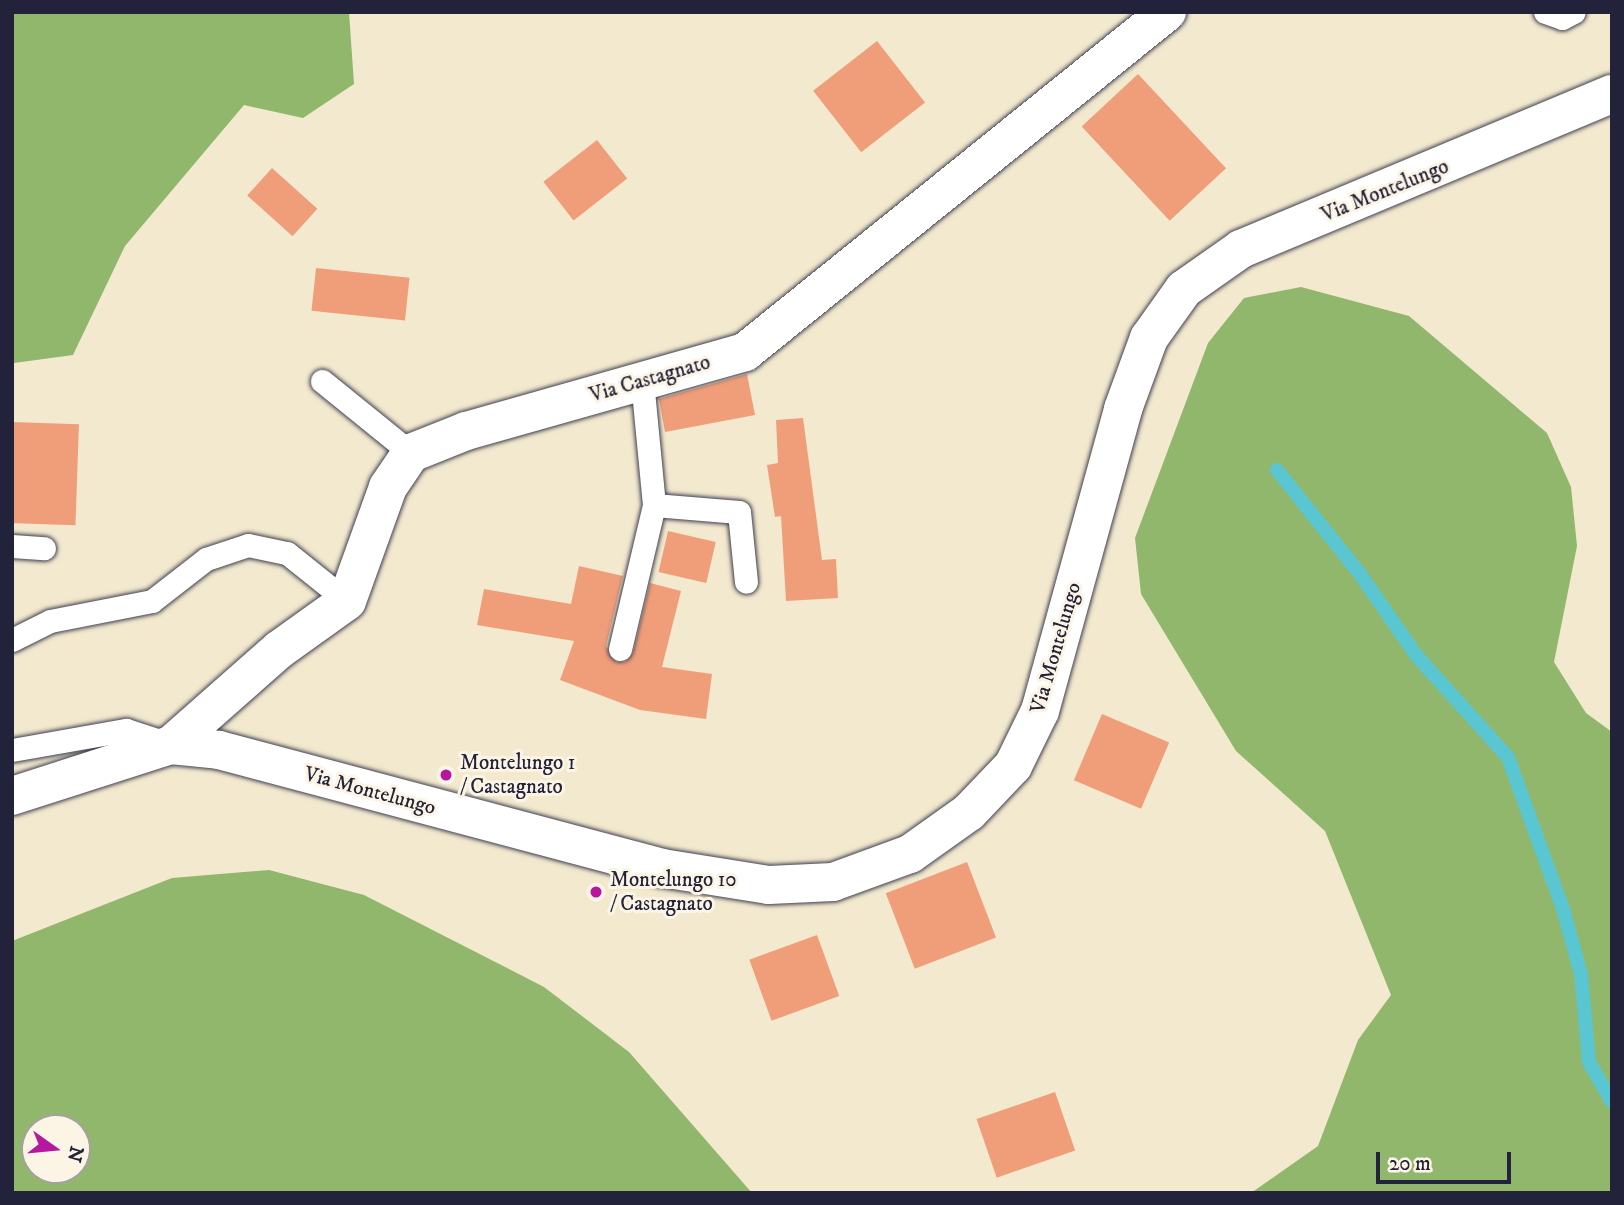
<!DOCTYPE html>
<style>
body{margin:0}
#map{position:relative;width:1624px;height:1205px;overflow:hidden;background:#f2e9ce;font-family:"IM FELL DW Pica",serif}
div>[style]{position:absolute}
.forest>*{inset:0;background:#91b76c}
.stream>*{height:14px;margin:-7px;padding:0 7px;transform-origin:7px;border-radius:7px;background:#5ac6d2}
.building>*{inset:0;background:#f09e7a;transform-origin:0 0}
.roads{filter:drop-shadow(0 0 2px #414051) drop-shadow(0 0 2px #414051)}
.service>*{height:23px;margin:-11.5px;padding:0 11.5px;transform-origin:11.5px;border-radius:11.5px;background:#fff}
.minor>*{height:38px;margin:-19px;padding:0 19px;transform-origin:19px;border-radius:19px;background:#fff}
.tertiary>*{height:38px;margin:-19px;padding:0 19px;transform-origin:19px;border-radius:19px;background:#fff}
.dots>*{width:19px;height:19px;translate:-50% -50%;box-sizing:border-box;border:4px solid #fcf5e5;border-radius:50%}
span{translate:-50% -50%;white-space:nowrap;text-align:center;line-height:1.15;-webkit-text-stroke:6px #fcf5e5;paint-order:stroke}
.street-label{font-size:21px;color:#22223b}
.poi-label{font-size:21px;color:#22223b}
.left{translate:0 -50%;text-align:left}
.frame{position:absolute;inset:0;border:14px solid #22223b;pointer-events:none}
.north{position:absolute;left:21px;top:1114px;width:70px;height:70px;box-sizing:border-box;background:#fcf5e5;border:2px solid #a5a1a1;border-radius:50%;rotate:105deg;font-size:19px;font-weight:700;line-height:28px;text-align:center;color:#22223b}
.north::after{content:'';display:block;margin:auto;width:24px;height:32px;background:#b5179e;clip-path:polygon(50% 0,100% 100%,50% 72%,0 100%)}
.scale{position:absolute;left:1376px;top:1152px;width:135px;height:32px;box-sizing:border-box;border:4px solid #22223b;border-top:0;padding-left:9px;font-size:21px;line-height:24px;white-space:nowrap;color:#22223b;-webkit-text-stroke:5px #fcf5e5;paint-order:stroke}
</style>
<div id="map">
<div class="forest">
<div style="clip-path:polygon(12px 12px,349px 12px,354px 84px,303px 118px,244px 105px,125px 246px,73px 355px,14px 363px)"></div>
<div style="clip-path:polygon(1301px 287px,1409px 316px,1547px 433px,1571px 487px,1577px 546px,1554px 662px,1586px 713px,1612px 732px,1612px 1193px,1251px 1193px,1318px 1146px,1358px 1040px,1391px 995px,1325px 831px,1236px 751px,1141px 594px,1135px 538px,1208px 343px,1244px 298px)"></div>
<div style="clip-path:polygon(evenodd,269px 870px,364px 895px,544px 987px,629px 1052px,752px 1193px,12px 1193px,12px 941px,172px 878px,269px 870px,35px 1128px,77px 1128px,77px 1170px,35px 1170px,35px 1128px)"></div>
</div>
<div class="stream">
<div style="left:1277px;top:470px;width:133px;rotate:51.4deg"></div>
<div style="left:1360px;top:574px;width:98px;rotate:55.3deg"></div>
<div style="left:1416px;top:655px;width:137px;rotate:48deg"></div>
<div style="left:1508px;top:757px;width:165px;rotate:70.1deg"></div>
<div style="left:1564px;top:912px;width:64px;rotate:74.7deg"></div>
<div style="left:1581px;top:974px;width:88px;rotate:84.8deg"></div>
<div style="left:1589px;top:1062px;width:46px;rotate:60.1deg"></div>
</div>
<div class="building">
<div style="left:877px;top:41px;width:78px;height:81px;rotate:52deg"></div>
<div style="left:1138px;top:74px;width:129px;height:77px;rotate:47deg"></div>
<div style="left:597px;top:140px;width:49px;height:68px;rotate:52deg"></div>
<div style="left:272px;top:168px;width:61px;height:37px;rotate:42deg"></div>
<div style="left:316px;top:268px;width:94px;height:43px;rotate:6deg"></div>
<div style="clip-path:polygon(747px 374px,755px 415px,665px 432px,659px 399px)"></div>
<div style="clip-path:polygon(803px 418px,822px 560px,836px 559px,838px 598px,786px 601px,781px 516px,775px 517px,767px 465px,778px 463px,776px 420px)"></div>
<div style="left:12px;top:422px;width:67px;height:101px;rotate:2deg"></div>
<div style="left:668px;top:531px;width:49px;height:42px;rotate:13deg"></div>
<div style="clip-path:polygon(579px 566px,623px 576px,606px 646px,616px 662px,625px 662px,633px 653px,650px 583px,681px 591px,662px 667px,712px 674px,706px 719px,640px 710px,560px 680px,574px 641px,477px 625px,484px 589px,571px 604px)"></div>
<div style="left:1102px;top:714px;width:73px;height:72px;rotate:23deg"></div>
<div style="left:967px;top:862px;width:81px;height:87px;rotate:69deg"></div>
<div style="left:817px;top:935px;width:65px;height:72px;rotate:70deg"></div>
<div style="left:1055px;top:1092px;width:62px;height:83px;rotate:71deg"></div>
</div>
<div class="roads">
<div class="service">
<div style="left:1545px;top:12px;width:18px;rotate:19deg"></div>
<div style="left:1562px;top:18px;width:13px;rotate:-27deg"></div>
<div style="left:322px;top:381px;width:114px;rotate:39deg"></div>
<div style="left:654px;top:505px;width:85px;rotate:4.7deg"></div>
<div style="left:739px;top:512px;width:70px;rotate:84.3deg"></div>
<div style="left:12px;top:546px;width:32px;rotate:4deg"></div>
<div style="left:12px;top:640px;width:42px;rotate:-26.6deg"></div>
<div style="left:50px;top:621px;width:104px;rotate:-11.1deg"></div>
<div style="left:152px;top:601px;width:68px;rotate:-37.9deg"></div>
<div style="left:206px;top:559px;width:44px;rotate:-18.4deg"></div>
<div style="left:248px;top:545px;width:40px;rotate:12deg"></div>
<div style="left:287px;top:553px;width:77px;rotate:38.7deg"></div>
<div style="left:620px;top:649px;width:148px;rotate:-76.7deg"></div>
<div style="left:654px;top:505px;width:125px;rotate:-95.5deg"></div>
<div style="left:12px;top:750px;width:116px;rotate:-10deg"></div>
<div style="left:126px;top:730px;width:45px;rotate:18deg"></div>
</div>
<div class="minor">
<div style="left:171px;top:745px;width:145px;rotate:-41.4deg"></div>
<div style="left:280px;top:649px;width:82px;rotate:-35.6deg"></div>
<div style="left:347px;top:601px;width:121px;rotate:-70.2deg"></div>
<div style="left:388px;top:487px;width:41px;rotate:-55.9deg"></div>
<div style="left:411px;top:453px;width:59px;rotate:-21.8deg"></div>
<div style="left:466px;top:431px;width:290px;rotate:-15.8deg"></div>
<div style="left:745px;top:352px;width:542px;rotate:-38.86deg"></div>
</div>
<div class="tertiary">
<div style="left:12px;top:796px;width:167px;rotate:-17.8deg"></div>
<div style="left:171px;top:745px;width:48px;rotate:5.9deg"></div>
<div style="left:219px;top:750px;width:458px;rotate:14.9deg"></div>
<div style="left:662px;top:868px;width:108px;rotate:9deg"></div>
<div style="left:769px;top:885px;width:64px;rotate:-2.7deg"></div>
<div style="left:833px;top:882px;width:82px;rotate:-20deg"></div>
<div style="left:910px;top:854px;width:72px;rotate:-35.4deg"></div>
<div style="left:969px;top:812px;width:64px;rotate:-46.3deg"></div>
<div style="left:1013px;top:766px;width:61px;rotate:-63.9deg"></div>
<div style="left:1040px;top:711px;width:313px;rotate:-74.6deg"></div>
<div style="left:1123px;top:409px;width:76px;rotate:-69.9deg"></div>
<div style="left:1149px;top:338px;width:60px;rotate:-54.5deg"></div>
<div style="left:1184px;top:289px;width:70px;rotate:-35.1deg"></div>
<div style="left:1241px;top:249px;width:402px;rotate:-22.7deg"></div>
</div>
</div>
<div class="dots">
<div style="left:446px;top:775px;background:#b5179e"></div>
<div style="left:596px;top:892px;background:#b5179e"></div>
</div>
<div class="street-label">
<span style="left:1385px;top:191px;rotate:-22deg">Via Montelungo</span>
<span style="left:650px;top:379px;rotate:-16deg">Via Castagnato</span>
<span style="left:1056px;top:648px;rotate:-74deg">Via Montelungo</span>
<span style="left:370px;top:791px;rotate:15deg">Via Montelungo</span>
</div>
<div class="poi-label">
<span class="left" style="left:460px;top:775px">Montelungo 1<br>/ Castagnato</span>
<span class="left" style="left:610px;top:892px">Montelungo 10<br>/ Castagnato</span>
</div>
<div class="frame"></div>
<div class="north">N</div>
<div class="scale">20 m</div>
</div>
